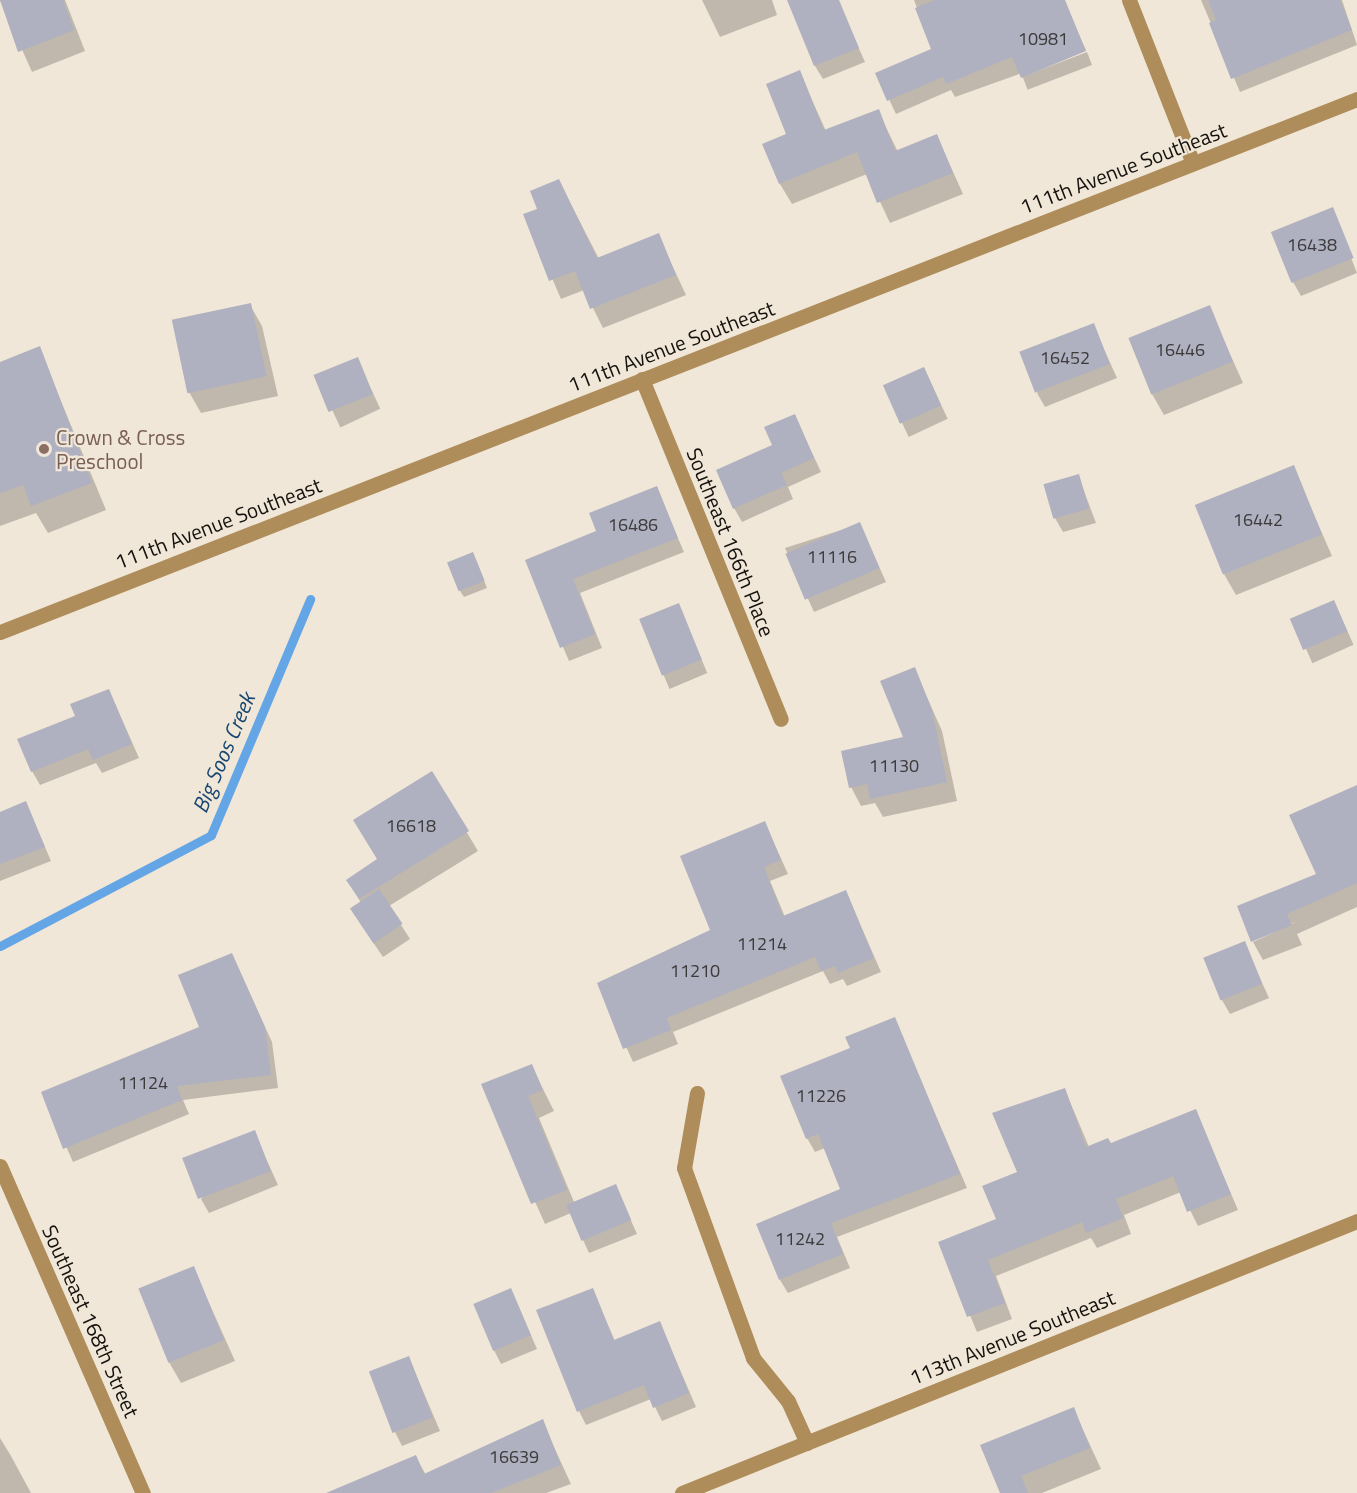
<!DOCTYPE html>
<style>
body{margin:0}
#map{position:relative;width:1357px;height:1493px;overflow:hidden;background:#f0e7d8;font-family:"Titillium Web",sans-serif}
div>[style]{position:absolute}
.shadow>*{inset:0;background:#0003;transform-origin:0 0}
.stream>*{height:9px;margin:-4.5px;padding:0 4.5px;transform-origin:4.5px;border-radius:4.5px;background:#64a5e6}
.building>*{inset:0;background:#afb0c0;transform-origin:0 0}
.minor>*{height:15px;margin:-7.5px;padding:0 7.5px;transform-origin:7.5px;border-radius:7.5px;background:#af8d5a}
.dots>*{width:16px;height:16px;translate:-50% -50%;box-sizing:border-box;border:3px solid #f0e7d8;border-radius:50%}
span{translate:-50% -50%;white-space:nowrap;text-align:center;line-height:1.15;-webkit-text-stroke:4.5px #f0e7d8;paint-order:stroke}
.number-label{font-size:18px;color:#3c3a3a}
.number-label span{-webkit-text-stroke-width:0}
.street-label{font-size:21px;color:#15120d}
.education-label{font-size:21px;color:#785e54}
.left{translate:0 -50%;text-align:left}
.water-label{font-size:22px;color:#174670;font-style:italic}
</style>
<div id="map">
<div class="shadow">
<div style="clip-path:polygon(0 0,65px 0,85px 51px,32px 72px)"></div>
<div style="clip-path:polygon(702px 0,772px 0,777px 15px,720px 37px)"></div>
<div style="clip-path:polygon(914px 0,1061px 0,1086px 50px,955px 97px,951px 90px,896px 114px,877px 74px,933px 50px)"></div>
<div style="clip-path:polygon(1201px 0,1342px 0,1357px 45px,1240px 92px)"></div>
<div style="clip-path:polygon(839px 4px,865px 62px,823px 79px,815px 66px)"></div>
<div style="left:1087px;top:52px;width:14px;height:69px;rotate:69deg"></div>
<div style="clip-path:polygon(799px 72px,826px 131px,878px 111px,898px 152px,937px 136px,963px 194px,890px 223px,867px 174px,792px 204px,780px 184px)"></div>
<div style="clip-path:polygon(559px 181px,599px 259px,658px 235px,686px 295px,603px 328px,584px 290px,561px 299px,525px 215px,539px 209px)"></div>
<div style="clip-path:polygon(1332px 209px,1357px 273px,1301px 296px,1293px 282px)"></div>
<div style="clip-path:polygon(250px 305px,262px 326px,278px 396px,201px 413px,189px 392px)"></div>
<div style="clip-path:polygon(1209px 307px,1243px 383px,1164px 415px,1152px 394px)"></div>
<div style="clip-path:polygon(1093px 325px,1117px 378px,1045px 407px,1037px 393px)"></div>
<div style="clip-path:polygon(39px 348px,106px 510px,48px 533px,36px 513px,0 526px,0 363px)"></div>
<div style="left:357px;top:359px;width:55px;height:44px;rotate:65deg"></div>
<div style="left:924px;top:368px;width:56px;height:43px;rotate:65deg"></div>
<div style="clip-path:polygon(795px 416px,821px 472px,788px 487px,793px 499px,742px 522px,734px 508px)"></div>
<div style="clip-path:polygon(1293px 467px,1332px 556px,1236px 595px,1224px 574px)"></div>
<div style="clip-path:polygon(1078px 475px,1096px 523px,1063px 532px,1055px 518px)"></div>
<div style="clip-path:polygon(656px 488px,684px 552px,580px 593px,602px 648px,569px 661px,526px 561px,598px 532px)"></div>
<div style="clip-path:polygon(860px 524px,886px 582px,814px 612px,785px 548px)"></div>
<div style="clip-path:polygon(476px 560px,487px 588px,464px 597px,460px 591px)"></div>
<div style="left:1334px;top:601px;width:48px;height:45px;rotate:66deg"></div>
<div style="left:678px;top:604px;width:75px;height:41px;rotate:67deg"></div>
<div style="clip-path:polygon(914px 668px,942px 731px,957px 801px,883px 817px,875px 803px,861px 806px,851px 787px,905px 738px)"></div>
<div style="clip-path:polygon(109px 690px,139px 758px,102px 773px,96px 763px,40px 785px,32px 771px,77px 717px)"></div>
<div style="clip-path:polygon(431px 773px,478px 851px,389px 906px,410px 939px,383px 957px,360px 923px,361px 903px,348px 880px,378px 859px)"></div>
<div style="clip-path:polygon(1357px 792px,1357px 907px,1297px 934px,1302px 945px,1263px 960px,1253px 942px,1298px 921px,1253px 939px,1318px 875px)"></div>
<div style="clip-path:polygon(26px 803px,51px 861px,0 881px,0 814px)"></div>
<div style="clip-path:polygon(765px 823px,788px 874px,770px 881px,785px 917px,846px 892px,881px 972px,847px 986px,843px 979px,830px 984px,823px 971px,673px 1032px,678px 1044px,633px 1062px,598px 984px,712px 931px)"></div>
<div style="clip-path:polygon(1244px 943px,1269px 998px,1230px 1014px,1222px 1000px)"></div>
<div style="clip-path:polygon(232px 955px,272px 1042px,278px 1088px,183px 1100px,189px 1114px,73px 1162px,42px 1093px,201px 1028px)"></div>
<div style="clip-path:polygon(894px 1018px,967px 1188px,837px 1237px,850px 1268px,788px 1293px,780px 1280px,842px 1190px,825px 1148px,815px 1152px,807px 1138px,852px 1049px)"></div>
<div style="clip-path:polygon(531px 1065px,554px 1111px,539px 1118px,574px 1202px,615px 1185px,637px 1234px,589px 1253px,571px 1213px,545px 1224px,483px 1085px)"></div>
<div style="clip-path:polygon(1065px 1090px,1089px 1147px,1111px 1145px,1195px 1110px,1238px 1210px,1198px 1226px,1181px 1192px,1124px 1215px,1131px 1234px,1097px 1248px,1091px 1238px,996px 1276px,1012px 1319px,977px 1332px,940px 1243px,998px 1220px)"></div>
<div style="clip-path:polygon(254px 1132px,278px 1185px,209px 1213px,201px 1199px)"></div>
<div style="clip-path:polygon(193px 1267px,235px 1361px,181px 1383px,169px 1362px)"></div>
<div style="clip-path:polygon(511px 1289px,537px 1349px,501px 1364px,494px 1350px)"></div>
<div style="clip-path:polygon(592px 1290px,615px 1341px,660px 1323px,696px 1407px,662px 1421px,651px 1399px,586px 1425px,579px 1411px)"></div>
<div style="clip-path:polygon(409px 1358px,440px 1431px,402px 1446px,395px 1432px)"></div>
<div style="clip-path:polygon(1073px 1408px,1101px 1469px,1042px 1493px,1001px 1493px)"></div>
<div style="clip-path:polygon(542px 1421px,571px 1484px,546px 1493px,353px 1493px,416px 1457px,426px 1475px)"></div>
<div style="clip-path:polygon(0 1438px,11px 1456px,31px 1493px,0 1493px)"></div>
</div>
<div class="stream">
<div style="left:0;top:946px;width:238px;rotate:-27.7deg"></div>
<div style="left:211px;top:835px;width:256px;rotate:-67.2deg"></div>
</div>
<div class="building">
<div style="clip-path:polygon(0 0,63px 0,74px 30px,18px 52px)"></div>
<div style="clip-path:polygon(787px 0,839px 0,859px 48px,814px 66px)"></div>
<div style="clip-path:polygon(935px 0,1065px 0,1086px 51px,1021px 78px,1012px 57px,946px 84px,943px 77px,887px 101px,875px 73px,931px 49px,915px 8px)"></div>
<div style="clip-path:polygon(1208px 0,1340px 0,1352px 30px,1231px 79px,1209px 23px,1216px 20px)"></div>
<div style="clip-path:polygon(800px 70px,824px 130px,879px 109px,895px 151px,937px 134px,953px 173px,877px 203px,857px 152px,779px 184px,762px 144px,786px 134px,766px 84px)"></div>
<div style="clip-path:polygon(559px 179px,597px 258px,659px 233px,676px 275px,590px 309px,575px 271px,549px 281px,523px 214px,537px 209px,530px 191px)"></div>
<div style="left:1333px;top:207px;width:55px;height:67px;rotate:68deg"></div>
<div style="left:251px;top:303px;width:75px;height:81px;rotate:78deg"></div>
<div style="left:1210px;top:305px;width:61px;height:88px;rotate:68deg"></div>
<div style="left:1094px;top:323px;width:44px;height:80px;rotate:69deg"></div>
<div style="clip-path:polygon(40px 346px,92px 483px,31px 506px,23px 485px,0 493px,0 362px)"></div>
<div style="left:358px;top:357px;width:40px;height:48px;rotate:68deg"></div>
<div style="left:924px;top:367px;width:42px;height:45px;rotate:66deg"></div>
<div style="clip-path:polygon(795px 414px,814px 458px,781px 473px,787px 485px,733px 509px,716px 470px,772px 445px,764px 427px)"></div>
<div style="left:1294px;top:465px;width:75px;height:107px;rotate:68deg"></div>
<div style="left:1079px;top:474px;width:36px;height:37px;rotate:74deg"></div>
<div style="clip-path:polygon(657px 486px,678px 538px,573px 579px,595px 634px,560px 648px,525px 560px,596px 531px,589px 513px)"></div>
<div style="left:860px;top:522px;width:50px;height:81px;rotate:67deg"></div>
<div style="left:473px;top:552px;width:31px;height:28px;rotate:68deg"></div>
<div style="left:1334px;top:600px;width:34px;height:48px;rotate:67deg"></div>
<div style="left:679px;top:603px;width:61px;height:43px;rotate:68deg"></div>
<div style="clip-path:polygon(915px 667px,932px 710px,947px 782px,870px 799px,867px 784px,849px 788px,841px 751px,903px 737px,880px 681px)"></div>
<div style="clip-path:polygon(109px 689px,132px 744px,93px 760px,88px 749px,31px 772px,17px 739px,75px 716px,70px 704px)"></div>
<div style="clip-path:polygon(432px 771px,469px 831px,359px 899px,346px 880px,377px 859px,353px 820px)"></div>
<div style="clip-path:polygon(1357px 785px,1357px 883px,1287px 914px,1292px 925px,1251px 942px,1237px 906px,1316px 874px,1289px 815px)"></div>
<div style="clip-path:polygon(26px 801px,45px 847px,0 864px,0 812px)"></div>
<div style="clip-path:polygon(765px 821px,781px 860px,764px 867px,783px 916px,846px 890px,874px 958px,838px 973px,835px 966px,821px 971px,815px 957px,667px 1018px,671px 1030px,623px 1049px,597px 983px,710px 930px,680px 856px)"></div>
<div style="left:379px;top:889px;width:42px;height:35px;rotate:56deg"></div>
<div style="left:1245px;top:941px;width:46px;height:45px;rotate:68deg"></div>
<div style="clip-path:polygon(232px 953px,265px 1027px,271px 1075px,177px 1086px,182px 1100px,63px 1149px,41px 1092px,199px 1027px,178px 975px)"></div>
<div style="clip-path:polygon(895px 1017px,960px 1174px,831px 1223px,843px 1254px,779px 1280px,756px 1224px,840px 1189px,818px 1134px,806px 1139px,780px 1076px,850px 1048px,845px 1037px)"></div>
<div style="clip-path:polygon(532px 1064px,543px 1090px,528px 1096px,567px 1190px,531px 1204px,481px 1084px)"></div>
<div style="clip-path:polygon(1065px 1088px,1086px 1147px,1108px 1138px,1111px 1143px,1196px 1109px,1231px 1194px,1187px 1212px,1173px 1176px,1116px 1199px,1123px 1218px,1086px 1233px,1082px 1222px,988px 1260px,1005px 1303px,967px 1317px,938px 1242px,996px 1219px,982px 1186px,1017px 1172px,992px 1113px)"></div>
<div style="left:255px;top:1130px;width:44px;height:78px;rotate:69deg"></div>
<div style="left:616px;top:1184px;width:39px;height:54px;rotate:67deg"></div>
<div style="left:194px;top:1266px;width:80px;height:60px;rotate:68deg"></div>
<div style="left:511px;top:1288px;width:51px;height:41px;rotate:67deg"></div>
<div style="clip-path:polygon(593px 1288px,614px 1340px,660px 1321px,689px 1393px,653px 1408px,644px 1385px,577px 1412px,536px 1310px)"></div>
<div style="left:409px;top:1356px;width:66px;height:43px;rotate:69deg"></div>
<div style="clip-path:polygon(1074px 1407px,1090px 1448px,1021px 1476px,1028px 1493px,1000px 1493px,980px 1445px)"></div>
<div style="clip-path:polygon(543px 1419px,561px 1465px,491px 1493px,326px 1493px,416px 1455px,424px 1474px)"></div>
</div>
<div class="minor">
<div style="left:1129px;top:0;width:175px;rotate:68.6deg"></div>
<div style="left:642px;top:379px;width:367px;rotate:67.8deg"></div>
<div style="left:0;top:632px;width:1458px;rotate:-21.44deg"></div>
<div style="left:697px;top:1093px;width:76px;rotate:99.8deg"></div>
<div style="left:684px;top:1168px;width:202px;rotate:70deg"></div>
<div style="left:753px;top:1358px;width:55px;rotate:50.9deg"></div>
<div style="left:788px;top:1401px;width:46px;rotate:65.7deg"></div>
<div style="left:0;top:1166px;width:357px;rotate:66.4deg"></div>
<div style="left:682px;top:1493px;width:728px;rotate:-21.95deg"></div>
</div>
<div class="dots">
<div style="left:44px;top:449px;background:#8d6e63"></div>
</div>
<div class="number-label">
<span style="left:1043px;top:39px">10981</span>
<span style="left:1312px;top:245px">16438</span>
<span style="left:1180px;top:350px">16446</span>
<span style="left:1065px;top:358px">16452</span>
<span style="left:1258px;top:520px">16442</span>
<span style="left:633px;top:525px">16486</span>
<span style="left:832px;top:557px">11116</span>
<span style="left:894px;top:766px">11130</span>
<span style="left:411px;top:826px">16618</span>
<span style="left:762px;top:944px">11214</span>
<span style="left:695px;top:971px">11210</span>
<span style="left:143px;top:1083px">11124</span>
<span style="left:821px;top:1096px">11226</span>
<span style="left:800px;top:1239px">11242</span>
<span style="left:514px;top:1457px">16639</span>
</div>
<div class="street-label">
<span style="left:1123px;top:168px;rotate:-21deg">111th Avenue Southeast</span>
<span style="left:671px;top:346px;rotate:-21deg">111th Avenue Southeast</span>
<span style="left:218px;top:523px;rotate:-21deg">111th Avenue Southeast</span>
<span style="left:731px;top:542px;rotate:68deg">Southeast 166th Place</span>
<span style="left:91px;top:1321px;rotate:66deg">Southeast 168th Street</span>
<span style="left:1012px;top:1337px;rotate:-22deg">113th Avenue Southeast</span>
</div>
<div class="education-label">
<span class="left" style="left:56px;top:449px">Crown &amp; Cross<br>Preschool</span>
</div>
<div class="water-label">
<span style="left:224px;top:753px;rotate:-67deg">Big Soos Creek</span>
</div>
</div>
